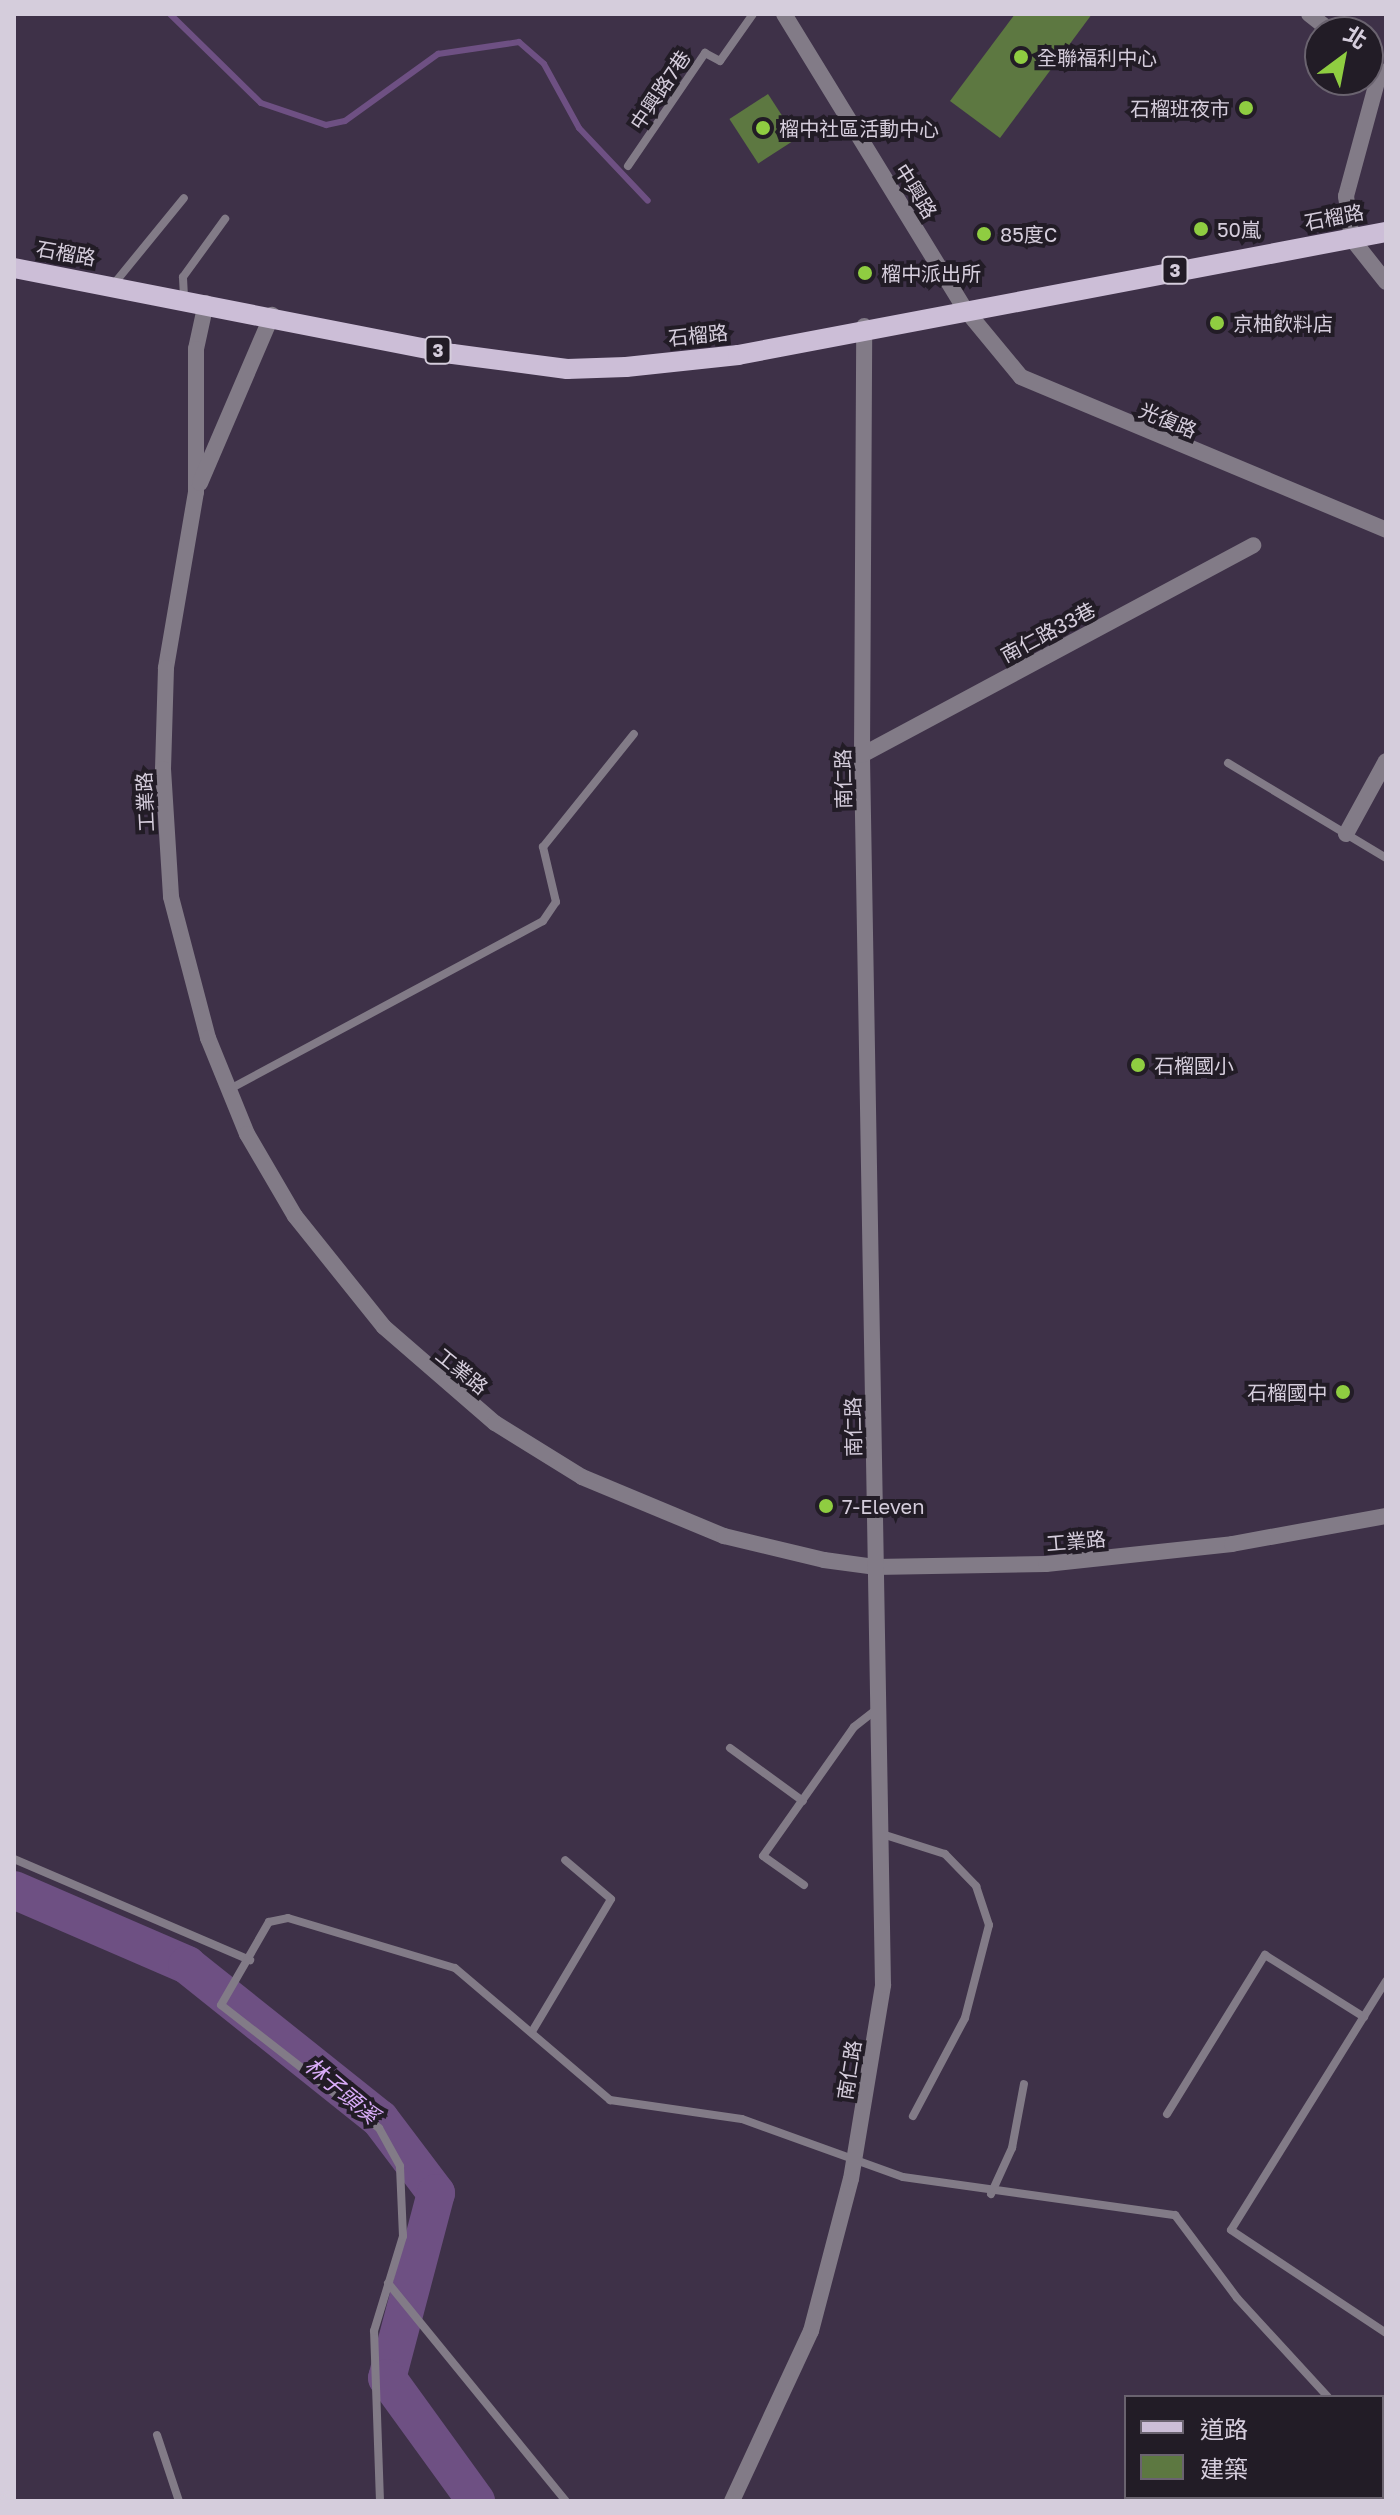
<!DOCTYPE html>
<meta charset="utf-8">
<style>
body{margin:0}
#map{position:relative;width:1400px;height:2515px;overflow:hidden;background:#3e3148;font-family:"Golos Text","Noto Sans TC",sans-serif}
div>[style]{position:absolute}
.stream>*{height:6px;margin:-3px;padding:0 3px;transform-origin:3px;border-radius:3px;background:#6e5083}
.river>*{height:38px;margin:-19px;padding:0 19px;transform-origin:19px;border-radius:19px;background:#6e5083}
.building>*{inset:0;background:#5d7841;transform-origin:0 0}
.service>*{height:8px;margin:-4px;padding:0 4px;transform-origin:4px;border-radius:4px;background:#827b87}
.minor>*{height:16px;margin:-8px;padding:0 8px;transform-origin:8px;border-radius:8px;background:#827b87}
.tertiary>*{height:16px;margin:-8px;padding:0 8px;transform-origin:8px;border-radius:8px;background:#827b87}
.primary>*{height:20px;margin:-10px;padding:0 10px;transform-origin:10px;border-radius:10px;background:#ccbed7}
.dots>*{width:22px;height:22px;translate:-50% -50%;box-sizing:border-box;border:4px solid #221c26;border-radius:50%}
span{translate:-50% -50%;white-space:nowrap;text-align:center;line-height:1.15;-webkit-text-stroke:8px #221c26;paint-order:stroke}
.shield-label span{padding:2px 6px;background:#221c26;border:2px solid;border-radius:6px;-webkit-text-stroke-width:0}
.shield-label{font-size:18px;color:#d5cddc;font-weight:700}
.poi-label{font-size:20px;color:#d5cddc}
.left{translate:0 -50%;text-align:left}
.right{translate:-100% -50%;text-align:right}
.street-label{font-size:20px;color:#d5cddc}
.water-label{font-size:22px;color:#daadfa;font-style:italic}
.frame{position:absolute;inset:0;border:16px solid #d5cddc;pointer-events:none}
.legend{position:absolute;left:1124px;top:2395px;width:260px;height:104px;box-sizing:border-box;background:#221c26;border:2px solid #6a636f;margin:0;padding:10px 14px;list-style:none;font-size:24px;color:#d5cddc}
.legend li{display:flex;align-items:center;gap:16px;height:40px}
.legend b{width:40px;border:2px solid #6a636f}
.north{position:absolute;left:1304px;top:16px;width:80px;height:80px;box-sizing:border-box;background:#221c26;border:2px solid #6a636f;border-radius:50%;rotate:32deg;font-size:22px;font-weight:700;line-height:32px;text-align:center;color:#d5cddc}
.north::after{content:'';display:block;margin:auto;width:28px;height:36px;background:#8fcd41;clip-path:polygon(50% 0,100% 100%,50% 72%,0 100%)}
</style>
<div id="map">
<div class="stream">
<div style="left:170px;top:14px;width:127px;rotate:44.4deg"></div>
<div style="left:261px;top:103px;width:69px;rotate:18.7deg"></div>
<div style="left:326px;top:125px;width:19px;rotate:-12deg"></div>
<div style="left:345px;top:121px;width:115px;rotate:-35.8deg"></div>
<div style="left:438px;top:54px;width:82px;rotate:-8.4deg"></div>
<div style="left:519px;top:42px;width:33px;rotate:41deg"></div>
<div style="left:544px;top:64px;width:73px;rotate:61.3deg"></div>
<div style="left:579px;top:128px;width:100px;rotate:46.6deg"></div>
</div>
<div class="river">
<div style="left:14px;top:1890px;width:189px;rotate:23.4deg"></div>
<div style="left:187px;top:1965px;width:247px;rotate:38.6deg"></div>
<div style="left:380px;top:2119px;width:93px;rotate:52.9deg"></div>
<div style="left:436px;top:2193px;width:191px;rotate:104.8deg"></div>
<div style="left:387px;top:2378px;width:152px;rotate:54.1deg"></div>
</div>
<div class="building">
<div style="clip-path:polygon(1015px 14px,1092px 14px,1000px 138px,950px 101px)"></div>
<div style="left:768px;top:94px;width:53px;height:46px;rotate:57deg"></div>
</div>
<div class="service">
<div style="left:628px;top:166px;width:137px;rotate:-55.7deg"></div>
<div style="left:705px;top:53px;width:17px;rotate:28deg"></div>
<div style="left:720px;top:61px;width:57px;rotate:-54.9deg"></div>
<div style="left:113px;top:285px;width:112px;rotate:-50.8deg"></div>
<div style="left:184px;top:297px;width:20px;rotate:-93deg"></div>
<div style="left:183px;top:277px;width:72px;rotate:-54.1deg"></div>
<div style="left:1228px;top:763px;width:184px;rotate:31deg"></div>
<div style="left:228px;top:1090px;width:357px;rotate:-28.2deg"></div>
<div style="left:543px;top:921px;width:23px;rotate:-56deg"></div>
<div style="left:556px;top:902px;width:57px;rotate:-103.3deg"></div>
<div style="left:543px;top:847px;width:145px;rotate:-51.2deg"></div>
<div style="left:730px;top:1748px;width:90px;rotate:36deg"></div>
<div style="left:882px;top:1834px;width:66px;rotate:17.6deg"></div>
<div style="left:945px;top:1854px;width:45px;rotate:45.9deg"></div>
<div style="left:976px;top:1886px;width:41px;rotate:71.6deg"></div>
<div style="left:989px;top:1925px;width:96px;rotate:104.5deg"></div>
<div style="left:965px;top:2018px;width:111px;rotate:118deg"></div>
<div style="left:14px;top:1859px;width:257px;rotate:23.2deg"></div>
<div style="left:804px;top:1885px;width:50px;rotate:-144.7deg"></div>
<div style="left:763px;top:1856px;width:158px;rotate:-54.8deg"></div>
<div style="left:854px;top:1727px;width:31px;rotate:-38deg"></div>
<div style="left:1386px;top:1981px;width:293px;rotate:121.9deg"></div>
<div style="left:1231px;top:2230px;width:186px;rotate:33.6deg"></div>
<div style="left:533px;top:2030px;width:152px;rotate:-59.2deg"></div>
<div style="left:611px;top:1899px;width:60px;rotate:-139.7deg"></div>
<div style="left:1167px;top:2114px;width:187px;rotate:-58.4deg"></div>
<div style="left:1265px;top:1955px;width:117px;rotate:32.1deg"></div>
<div style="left:991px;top:2194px;width:51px;rotate:-65.5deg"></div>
<div style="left:1012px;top:2148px;width:65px;rotate:-79.4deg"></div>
<div style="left:388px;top:2283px;width:281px;rotate:50.8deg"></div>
<div style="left:157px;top:2435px;width:70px;rotate:71.6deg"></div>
<div style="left:1382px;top:2456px;width:6px;rotate:45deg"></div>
<div style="left:380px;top:2501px;width:170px;rotate:-92deg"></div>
<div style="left:374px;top:2331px;width:99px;rotate:-73deg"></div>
<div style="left:403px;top:2236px;width:70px;rotate:-92.5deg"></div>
<div style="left:400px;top:2166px;width:43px;rotate:-118.9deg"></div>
<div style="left:379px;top:2128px;width:200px;rotate:-142.1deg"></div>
<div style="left:221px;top:2005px;width:96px;rotate:-60deg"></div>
<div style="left:269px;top:1922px;width:19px;rotate:-12deg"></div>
<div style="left:288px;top:1918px;width:174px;rotate:16.7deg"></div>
<div style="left:455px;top:1968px;width:204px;rotate:40.4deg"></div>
<div style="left:610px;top:2100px;width:133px;rotate:8.2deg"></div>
<div style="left:742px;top:2119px;width:171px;rotate:19.8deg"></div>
<div style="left:903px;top:2177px;width:275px;rotate:8deg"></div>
<div style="left:1175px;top:2215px;width:104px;rotate:53.2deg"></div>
<div style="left:1237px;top:2298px;width:134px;rotate:47.4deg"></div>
</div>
<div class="minor">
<div style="left:1309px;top:14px;width:29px;rotate:38deg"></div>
<div style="left:1368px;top:61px;width:16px;rotate:40deg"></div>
<div style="left:1380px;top:71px;width:130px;rotate:105.2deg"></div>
<div style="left:1346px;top:196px;width:43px;rotate:82.1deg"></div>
<div style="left:1352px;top:239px;width:55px;rotate:51.7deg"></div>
<div style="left:862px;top:755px;width:444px;rotate:-28.2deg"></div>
<div style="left:1346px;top:834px;width:83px;rotate:-61.3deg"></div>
</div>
<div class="tertiary">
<div style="left:784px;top:14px;width:345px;rotate:58.5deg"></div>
<div style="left:964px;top:308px;width:89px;rotate:50.4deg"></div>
<div style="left:1021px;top:377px;width:396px;rotate:22.7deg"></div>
<div style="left:206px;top:303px;width:47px;rotate:102.3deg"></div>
<div style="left:196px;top:349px;width:143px;rotate:90deg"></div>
<div style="left:196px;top:492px;width:179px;rotate:99.7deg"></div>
<div style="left:166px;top:668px;width:101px;rotate:91.7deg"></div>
<div style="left:163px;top:769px;width:128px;rotate:86.4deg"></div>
<div style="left:171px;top:897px;width:146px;rotate:75.3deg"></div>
<div style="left:208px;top:1038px;width:104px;rotate:67.9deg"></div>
<div style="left:247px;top:1134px;width:95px;rotate:59.7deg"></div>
<div style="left:295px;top:1216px;width:142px;rotate:51.3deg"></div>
<div style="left:384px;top:1327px;width:147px;rotate:40.9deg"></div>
<div style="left:495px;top:1423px;width:102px;rotate:31.8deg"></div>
<div style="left:582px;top:1477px;width:154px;rotate:22.6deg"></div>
<div style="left:724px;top:1536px;width:103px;rotate:13.5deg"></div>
<div style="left:824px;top:1560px;width:51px;rotate:7.8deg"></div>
<div style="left:875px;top:1567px;width:171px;rotate:-1deg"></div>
<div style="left:1046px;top:1564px;width:187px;rotate:-6.1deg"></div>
<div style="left:1232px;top:1544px;width:157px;rotate:-10.3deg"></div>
<div style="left:200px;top:483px;width:183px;rotate:-66.8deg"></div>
<div style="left:732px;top:2501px;width:187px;rotate:-65.1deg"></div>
<div style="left:811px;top:2331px;width:157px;rotate:-75.3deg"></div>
<div style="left:851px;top:2179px;width:197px;rotate:-80.6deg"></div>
<div style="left:883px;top:1985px;width:1230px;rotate:-90.98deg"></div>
<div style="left:862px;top:755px;width:429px;rotate:-89.7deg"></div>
</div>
<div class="primary">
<div style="left:14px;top:268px;width:447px;rotate:11.1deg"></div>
<div style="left:453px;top:354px;width:115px;rotate:7.5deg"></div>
<div style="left:567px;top:369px;width:59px;rotate:-1.9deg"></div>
<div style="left:626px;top:367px;width:113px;rotate:-6.1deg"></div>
<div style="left:738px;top:355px;width:660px;rotate:-10.75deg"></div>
</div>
<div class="dots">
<div style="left:1021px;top:57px;background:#8fcd41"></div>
<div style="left:1246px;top:108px;background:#8fcd41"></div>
<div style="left:763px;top:128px;background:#8fcd41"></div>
<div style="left:1201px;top:229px;background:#8fcd41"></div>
<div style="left:984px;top:234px;background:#8fcd41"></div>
<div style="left:865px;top:273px;background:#8fcd41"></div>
<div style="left:1217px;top:323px;background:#8fcd41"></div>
<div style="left:1138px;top:1065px;background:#8fcd41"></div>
<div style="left:1343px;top:1392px;background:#8fcd41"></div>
<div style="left:826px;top:1506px;background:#8fcd41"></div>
</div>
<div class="shield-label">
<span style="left:1175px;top:270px">3</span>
<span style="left:438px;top:350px">3</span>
</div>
<div class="poi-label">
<span class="left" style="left:1037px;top:57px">全聯福利中心</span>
<span class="right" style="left:1230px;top:108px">石榴班夜市</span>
<span class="left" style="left:779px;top:128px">榴中社區活動中心</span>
<span class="left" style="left:1217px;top:229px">50嵐</span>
<span class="left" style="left:1000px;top:234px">85度C</span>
<span class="left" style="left:881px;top:273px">榴中派出所</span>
<span class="left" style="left:1233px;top:323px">京柚飲料店</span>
<span class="left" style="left:1154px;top:1065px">石榴國小</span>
<span class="right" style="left:1327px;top:1392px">石榴國中</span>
<span class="left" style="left:842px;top:1506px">7-Eleven</span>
</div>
<div class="street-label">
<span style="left:660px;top:90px;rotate:-56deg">中興路7巷</span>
<span style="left:916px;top:191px;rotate:58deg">中興路</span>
<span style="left:1334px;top:217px;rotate:-11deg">石榴路</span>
<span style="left:66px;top:253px;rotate:10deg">石榴路</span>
<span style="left:698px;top:335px;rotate:-6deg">石榴路</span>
<span style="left:1168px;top:420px;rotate:22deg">光復路</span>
<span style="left:1048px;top:632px;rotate:-28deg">南仁路33巷</span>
<span style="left:843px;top:779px;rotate:-91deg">南仁路</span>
<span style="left:145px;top:802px;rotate:-93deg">工業路</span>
<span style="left:462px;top:1371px;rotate:39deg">工業路</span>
<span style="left:853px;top:1427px;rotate:-91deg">南仁路</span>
<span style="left:1076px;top:1541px;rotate:-5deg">工業路</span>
<span style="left:849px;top:2070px;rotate:-81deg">南仁路</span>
</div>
<div class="water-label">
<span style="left:342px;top:2090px;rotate:40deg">林子頭溪</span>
</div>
<div class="frame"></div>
<ul class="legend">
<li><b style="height:10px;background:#ccbed7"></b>道路</li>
<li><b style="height:22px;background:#5d7841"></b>建築</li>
</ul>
<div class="north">北</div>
</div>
